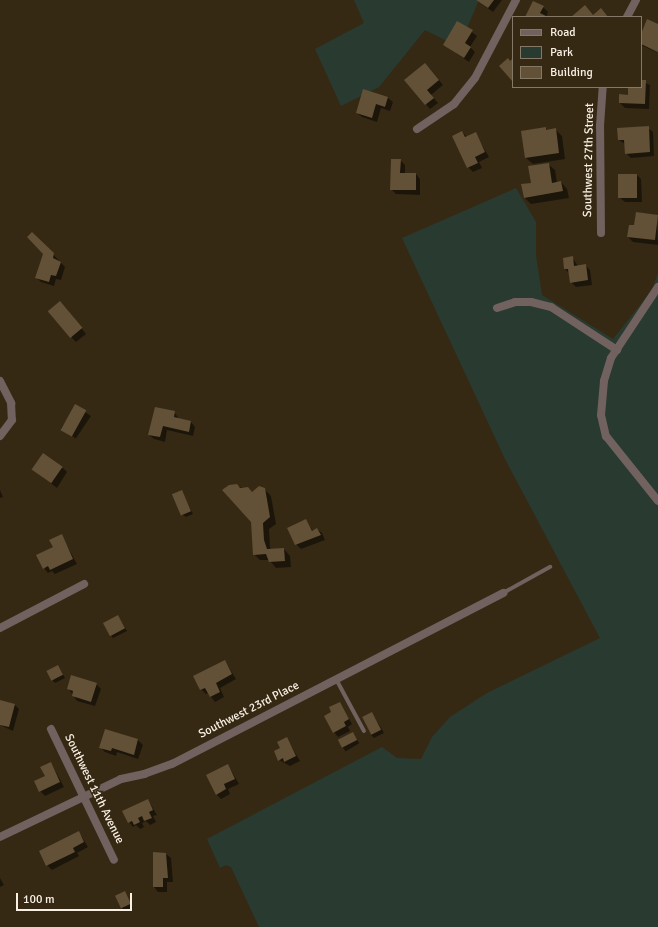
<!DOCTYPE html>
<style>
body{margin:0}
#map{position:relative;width:658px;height:927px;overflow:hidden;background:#362914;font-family:Signika,sans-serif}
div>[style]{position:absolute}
.green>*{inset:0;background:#293a30}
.shadow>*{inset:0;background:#0007;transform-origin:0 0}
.building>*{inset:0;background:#625037;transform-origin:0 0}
.service>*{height:4px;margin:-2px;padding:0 2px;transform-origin:2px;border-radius:2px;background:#71615f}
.minor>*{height:8px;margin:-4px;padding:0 4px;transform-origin:4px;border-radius:4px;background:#71615f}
span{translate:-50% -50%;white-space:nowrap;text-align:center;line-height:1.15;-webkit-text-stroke:3px #362914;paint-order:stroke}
.street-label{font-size:12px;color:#f8f0e3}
.legend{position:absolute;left:512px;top:16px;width:130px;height:72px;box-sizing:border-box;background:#362914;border:1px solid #847967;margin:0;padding:5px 7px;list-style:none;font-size:12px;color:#f8f0e3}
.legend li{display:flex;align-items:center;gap:8px;height:20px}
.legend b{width:20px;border:1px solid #847967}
.scale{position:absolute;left:16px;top:893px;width:116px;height:18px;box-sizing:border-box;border:2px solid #f8f0e3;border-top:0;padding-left:5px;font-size:12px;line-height:14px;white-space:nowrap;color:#f8f0e3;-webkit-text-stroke:3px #362914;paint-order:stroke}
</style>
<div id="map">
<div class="green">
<div style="clip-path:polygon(354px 0,479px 0,459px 47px,425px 30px,379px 87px,341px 106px,315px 49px,364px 23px)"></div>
<div style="clip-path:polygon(516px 188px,536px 222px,536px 255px,542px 295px,613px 339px,652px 290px,658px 273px,658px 927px,259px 927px,231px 867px,226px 865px,220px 868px,207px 839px,382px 747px,397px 758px,421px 759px,432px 737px,450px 717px,487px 693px,600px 638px,505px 459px,402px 238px)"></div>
</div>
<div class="shadow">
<div style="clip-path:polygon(476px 0,502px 0,493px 12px)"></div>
<div style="clip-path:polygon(543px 7px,548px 12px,546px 17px,526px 17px)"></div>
<div style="clip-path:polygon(458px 22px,477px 36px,470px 47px,475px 52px,469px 62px,444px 45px)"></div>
<div style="clip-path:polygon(658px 25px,658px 51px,642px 44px,658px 53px,641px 45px,641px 36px)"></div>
<div style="clip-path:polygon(430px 69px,443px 85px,431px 95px,438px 103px,430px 109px,406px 80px)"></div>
<div style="clip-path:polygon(641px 81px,650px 85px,649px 109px,625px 108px,620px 103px,629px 96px,629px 87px,641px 87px)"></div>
<div style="clip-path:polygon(364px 90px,388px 98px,393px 102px,390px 111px,381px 108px,377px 122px,362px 117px,357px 113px)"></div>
<div style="clip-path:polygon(545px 128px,548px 131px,555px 129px,562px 136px,565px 159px,533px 164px,526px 158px)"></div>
<div style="clip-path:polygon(648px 128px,653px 132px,654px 156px,631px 158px,626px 153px,625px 144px,619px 140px)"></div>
<div style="clip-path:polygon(462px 132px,467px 137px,475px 133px,489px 157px,479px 162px,482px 168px,473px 172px,468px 167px)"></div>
<div style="clip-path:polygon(400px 160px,405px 165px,405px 174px,416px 174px,420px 179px,420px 195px,396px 194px,391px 189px)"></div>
<div style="clip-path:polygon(548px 164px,555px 170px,557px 183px,561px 182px,567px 189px,569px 198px,531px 204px,524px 197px)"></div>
<div style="clip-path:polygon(637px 175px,641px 179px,642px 202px,625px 202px,620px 198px)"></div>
<div style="clip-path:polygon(657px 216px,658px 245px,633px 242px,628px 237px,635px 226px)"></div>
<div style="clip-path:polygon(33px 233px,65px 267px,61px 280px,56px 279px,54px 286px,41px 282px,36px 277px,44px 253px)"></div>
<div style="clip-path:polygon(572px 257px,578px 266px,585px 265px,590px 270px,592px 285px,576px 287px,571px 282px,570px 274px,565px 269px)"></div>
<div style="clip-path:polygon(65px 307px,86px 334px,76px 342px,72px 338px)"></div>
<div style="left:76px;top:406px;width:18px;height:27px;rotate:34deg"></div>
<div style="clip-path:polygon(174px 412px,179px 419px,191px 422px,195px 427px,193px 436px,167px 430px,165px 442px,154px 439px,149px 435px)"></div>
<div style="clip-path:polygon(63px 468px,67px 472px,57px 488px,33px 470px)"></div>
<div style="clip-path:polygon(230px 486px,247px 488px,252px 493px,264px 489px,271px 496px,276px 524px,269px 529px,270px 547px,271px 550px,284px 549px,290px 556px,291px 567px,276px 568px,269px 560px,260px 560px,254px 554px,252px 522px)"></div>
<div style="clip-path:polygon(0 490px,3px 497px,0 498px)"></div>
<div style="clip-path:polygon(181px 491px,193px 514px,186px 517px,183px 515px)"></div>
<div style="clip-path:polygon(305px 520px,313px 531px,317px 529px,322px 533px,325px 540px,301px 549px,296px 544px)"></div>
<div style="clip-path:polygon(61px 535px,77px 564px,55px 574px,52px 571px,48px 573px,44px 568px)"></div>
<div style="clip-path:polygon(118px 616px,127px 631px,113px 638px,110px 635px)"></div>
<div style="clip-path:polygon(225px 661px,236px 679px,220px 688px,224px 697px,215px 702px,208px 693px,206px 694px,201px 689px)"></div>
<div style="clip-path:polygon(58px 666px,65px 678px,55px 683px,52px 680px)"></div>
<div style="clip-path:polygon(96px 684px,101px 689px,95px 706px,77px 701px,68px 688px)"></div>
<div style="clip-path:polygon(0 701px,14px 704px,19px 709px,13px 731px,0 725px)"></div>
<div style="clip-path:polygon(340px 703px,352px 724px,348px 727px,350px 731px,338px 737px,334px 732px,332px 713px)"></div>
<div style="clip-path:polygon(372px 713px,384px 733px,374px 738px,371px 735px)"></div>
<div style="clip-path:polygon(106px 730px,138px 740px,143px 745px,138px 759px,117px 752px,116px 756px,105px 752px,101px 748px)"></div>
<div style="left:353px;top:733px;width:12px;height:16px;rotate:59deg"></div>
<div style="clip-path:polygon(287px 739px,300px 761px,290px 766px,279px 760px,281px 748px)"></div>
<div style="clip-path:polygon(51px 763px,64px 787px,45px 796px,40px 791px)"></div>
<div style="clip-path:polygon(228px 765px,239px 784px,228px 789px,230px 794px,221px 799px,216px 794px)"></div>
<div style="clip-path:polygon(148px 800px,157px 815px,153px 816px,156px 822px,150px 825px,146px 821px,142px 823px,144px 827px,140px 829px,136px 825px,133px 827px,129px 822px)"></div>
<div style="clip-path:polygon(79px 832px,88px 847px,77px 853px,79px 856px,52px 870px,47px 865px)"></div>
<div style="clip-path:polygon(166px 854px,171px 858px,173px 882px,167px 882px,167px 892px,158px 892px,154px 887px)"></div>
<div style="clip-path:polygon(0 878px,4px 885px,0 887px)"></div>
<div style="clip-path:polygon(124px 893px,133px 908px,125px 911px,122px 908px)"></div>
</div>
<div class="building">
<div style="clip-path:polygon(476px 0,494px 0,488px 8px)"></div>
<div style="clip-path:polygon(533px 1px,544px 6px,540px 13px,548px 17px,525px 17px)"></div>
<div style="clip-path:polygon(585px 5px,593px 15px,601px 8px,608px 17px,571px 17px)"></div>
<div style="clip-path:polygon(647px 19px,658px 24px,658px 52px,641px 44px,641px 34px)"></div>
<div style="clip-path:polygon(457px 21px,473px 30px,465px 43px,471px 47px,464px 58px,443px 45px)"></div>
<div style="clip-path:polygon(508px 58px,510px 61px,513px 58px,513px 82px,499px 66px)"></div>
<div style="clip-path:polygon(425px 63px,439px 80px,427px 90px,434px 98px,425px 105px,404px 80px)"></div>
<div style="clip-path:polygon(641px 80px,646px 80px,645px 104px,619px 103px,619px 94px,628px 95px,628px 87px,641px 87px)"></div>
<div style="clip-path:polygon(363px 89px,388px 97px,385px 107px,376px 104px,372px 118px,356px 113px)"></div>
<div style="clip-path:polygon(649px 126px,650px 152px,625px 154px,624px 140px,618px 140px,617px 128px)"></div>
<div style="clip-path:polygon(546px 127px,546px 130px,556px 128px,559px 153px,525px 158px,521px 131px)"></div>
<div style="clip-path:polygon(462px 131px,465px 137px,476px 132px,485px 152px,475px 157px,478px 163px,467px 168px,452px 136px)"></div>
<div style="clip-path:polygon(391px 159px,401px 159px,400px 173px,416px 173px,416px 190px,390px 190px)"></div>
<div style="clip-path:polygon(549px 163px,552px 183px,561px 181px,563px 191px,524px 198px,521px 184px,531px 183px,528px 166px)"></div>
<div style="left:618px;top:174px;width:19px;height:24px"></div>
<div style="clip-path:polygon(636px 212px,658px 215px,655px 240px,627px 237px,629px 225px,634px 225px)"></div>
<div style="clip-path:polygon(32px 232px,54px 253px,53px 258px,61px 262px,56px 276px,51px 275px,49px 282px,35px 278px,43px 254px,27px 237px)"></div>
<div style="clip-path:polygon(573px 256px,574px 266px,586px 264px,588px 280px,570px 283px,568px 269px,564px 269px,563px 258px)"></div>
<div style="left:60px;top:301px;width:35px;height:16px;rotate:50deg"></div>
<div style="left:75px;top:404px;width:13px;height:30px;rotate:29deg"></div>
<div style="clip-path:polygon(155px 407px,175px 411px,174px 417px,191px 421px,189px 432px,163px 426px,160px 437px,148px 435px)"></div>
<div style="left:43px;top:453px;width:24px;height:20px;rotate:35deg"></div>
<div style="clip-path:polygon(237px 484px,240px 488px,248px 487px,252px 492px,259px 486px,265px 488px,270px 517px,263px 523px,264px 540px,267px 549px,284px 548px,285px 561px,269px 562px,266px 554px,253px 555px,251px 522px,222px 490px,229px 485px)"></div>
<div style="left:182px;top:490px;width:23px;height:11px;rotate:67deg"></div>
<div style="clip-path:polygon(306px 519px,312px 531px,317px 528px,321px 535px,295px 545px,287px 528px)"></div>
<div style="clip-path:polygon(62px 534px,73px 559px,50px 570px,48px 566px,43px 569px,36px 555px,53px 547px,49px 540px)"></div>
<div style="left:118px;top:615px;width:15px;height:17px;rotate:62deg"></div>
<div style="clip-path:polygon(225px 660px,232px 674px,216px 683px,220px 692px,210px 697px,205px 688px,200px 690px,193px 676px)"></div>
<div style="left:58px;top:665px;width:11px;height:13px;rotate:63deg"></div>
<div style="clip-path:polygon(71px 675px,97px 683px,91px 702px,72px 696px,73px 691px,67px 689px)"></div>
<div style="clip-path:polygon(0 700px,15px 704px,9px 727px,0 725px)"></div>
<div style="clip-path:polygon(340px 702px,349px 719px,344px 722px,346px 726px,333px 733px,324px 716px,331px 712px,329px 707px)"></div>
<div style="left:372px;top:712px;width:20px;height:11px;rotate:63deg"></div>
<div style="clip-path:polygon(105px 729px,138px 739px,134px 755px,112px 748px,111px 751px,99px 748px)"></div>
<div style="left:353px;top:732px;width:9px;height:17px;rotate:63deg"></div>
<div style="clip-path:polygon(287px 737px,296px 756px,284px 762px,283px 758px,278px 761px,274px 751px,280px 748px,277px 742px)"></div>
<div style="clip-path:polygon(51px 762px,60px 782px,39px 792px,34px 781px,45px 776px,40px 767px)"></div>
<div style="clip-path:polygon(228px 764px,235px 779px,224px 784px,226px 789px,216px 795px,206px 775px)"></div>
<div style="clip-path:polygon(148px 799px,153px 810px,149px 812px,152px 818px,144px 821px,142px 816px,138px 818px,140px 822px,134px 825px,132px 821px,128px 823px,122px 811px)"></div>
<div style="clip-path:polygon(79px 831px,84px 842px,73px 848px,75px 852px,46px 866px,39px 851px)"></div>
<div style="clip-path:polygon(153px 852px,166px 853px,168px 878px,163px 878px,163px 887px,153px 887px)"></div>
<div style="left:125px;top:891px;width:14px;height:11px;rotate:65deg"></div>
</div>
<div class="service">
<div style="left:503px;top:593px;width:54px;rotate:-29deg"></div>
<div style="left:336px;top:679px;width:59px;rotate:61.7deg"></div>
</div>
<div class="minor">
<div style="left:627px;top:17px;width:19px;rotate:-62deg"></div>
<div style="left:417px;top:129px;width:45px;rotate:-34deg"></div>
<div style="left:454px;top:104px;width:33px;rotate:-51deg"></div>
<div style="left:475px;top:78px;width:88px;rotate:-62.3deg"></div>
<div style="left:601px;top:233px;width:107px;rotate:-90.5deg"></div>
<div style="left:600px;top:126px;width:39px;rotate:-86deg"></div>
<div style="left:658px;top:287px;width:85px;rotate:123.5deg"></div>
<div style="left:611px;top:358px;width:24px;rotate:107deg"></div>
<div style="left:604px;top:381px;width:34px;rotate:95deg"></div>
<div style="left:601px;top:415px;width:22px;rotate:77deg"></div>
<div style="left:606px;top:436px;width:83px;rotate:51.3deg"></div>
<div style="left:497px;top:308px;width:19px;rotate:-18deg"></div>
<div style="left:515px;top:302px;width:16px"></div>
<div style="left:531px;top:302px;width:21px;rotate:14deg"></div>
<div style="left:551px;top:307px;width:79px;rotate:33.1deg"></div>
<div style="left:0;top:381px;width:25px;rotate:63deg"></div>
<div style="left:11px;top:403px;width:17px;rotate:87deg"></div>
<div style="left:12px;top:420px;width:20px;rotate:127deg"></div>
<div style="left:0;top:628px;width:95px;rotate:-27.6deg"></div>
<div style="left:51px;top:729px;width:145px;rotate:64.3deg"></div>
<div style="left:0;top:837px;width:134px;rotate:-25.6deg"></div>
<div style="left:121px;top:779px;width:24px;rotate:-12deg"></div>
<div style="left:144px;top:774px;width:30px;rotate:-20deg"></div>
<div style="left:172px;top:764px;width:373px;rotate:-27.3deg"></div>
</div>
<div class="street-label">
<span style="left:589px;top:160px;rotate:-89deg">Southwest 27th Street</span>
<span style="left:249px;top:710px;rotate:-27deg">Southwest 23rd Place</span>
<span style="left:94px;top:789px;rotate:64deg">Southwest 11th Avenue</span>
</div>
<ul class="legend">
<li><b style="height:5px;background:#71615f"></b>Road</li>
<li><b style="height:11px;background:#293a30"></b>Park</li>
<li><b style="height:11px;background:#625037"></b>Building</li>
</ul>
<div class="scale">100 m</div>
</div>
